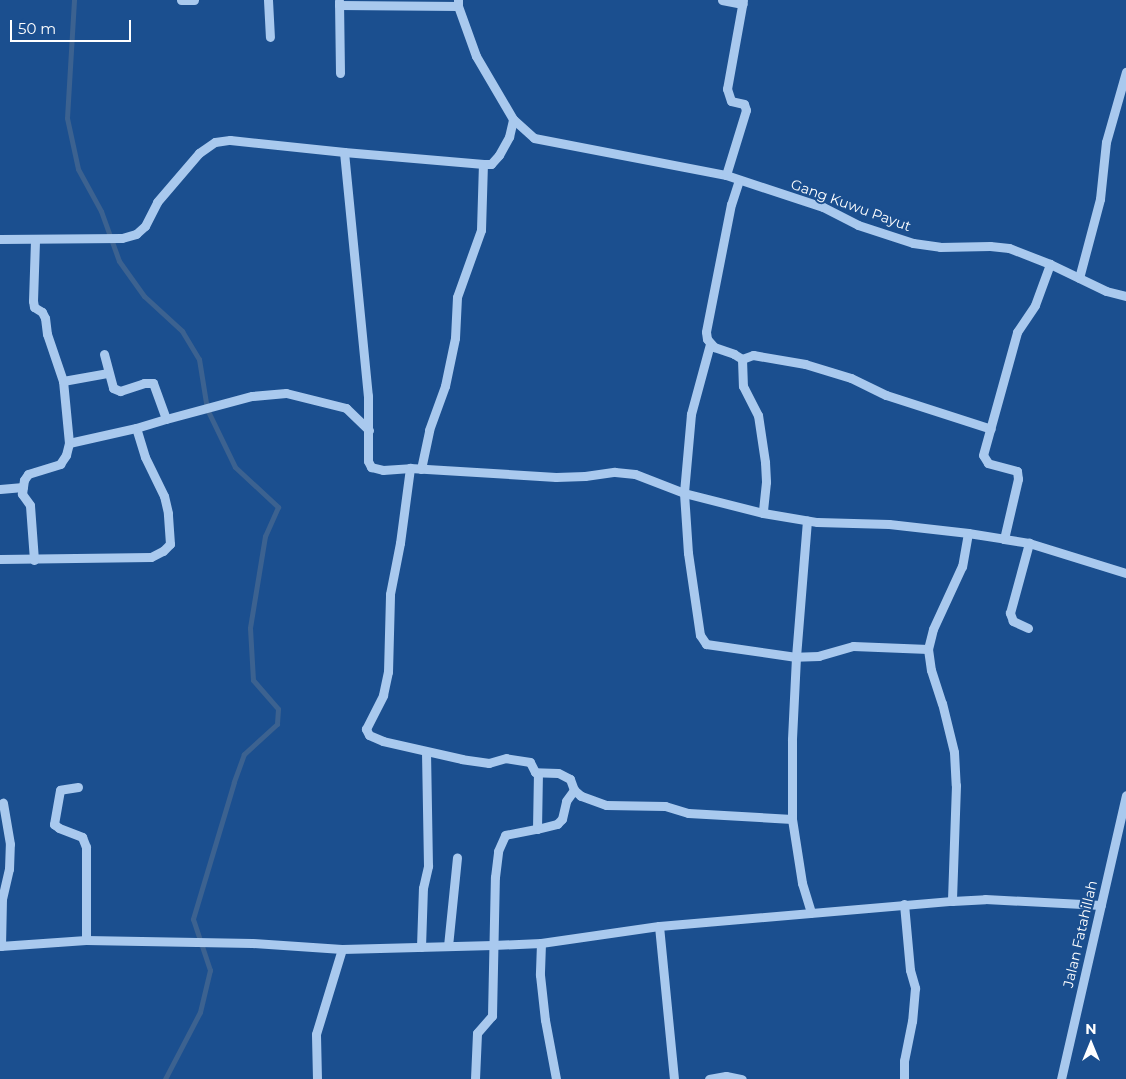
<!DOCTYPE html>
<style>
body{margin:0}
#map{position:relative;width:1126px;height:1079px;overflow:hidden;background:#1b4f8f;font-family:Montserrat,sans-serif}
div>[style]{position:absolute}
.stream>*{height:5px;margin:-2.5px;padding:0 2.5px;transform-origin:2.5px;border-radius:2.5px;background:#3c6290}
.minor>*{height:9px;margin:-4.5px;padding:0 4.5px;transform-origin:4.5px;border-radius:4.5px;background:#a9c9ee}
span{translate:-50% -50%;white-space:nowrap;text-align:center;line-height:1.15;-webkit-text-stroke:4px #1b4f8f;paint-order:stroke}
.street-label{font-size:14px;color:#fff}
.north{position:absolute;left:1066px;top:1019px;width:50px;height:50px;-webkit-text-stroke:4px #1b4f8f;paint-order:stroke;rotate:0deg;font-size:14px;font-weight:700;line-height:20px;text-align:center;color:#fff}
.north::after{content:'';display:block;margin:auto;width:18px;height:22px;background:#fff;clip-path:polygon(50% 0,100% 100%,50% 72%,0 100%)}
.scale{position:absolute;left:10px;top:20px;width:121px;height:22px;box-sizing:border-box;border:2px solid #fff;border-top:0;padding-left:6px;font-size:15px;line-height:18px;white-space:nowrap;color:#fff;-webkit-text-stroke:4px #1b4f8f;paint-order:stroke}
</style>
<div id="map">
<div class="stream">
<div style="left:74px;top:0;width:118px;rotate:93.4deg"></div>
<div style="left:67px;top:118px;width:52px;rotate:77.8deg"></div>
<div style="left:78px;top:169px;width:48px;rotate:61.3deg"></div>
<div style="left:101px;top:211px;width:53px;rotate:70.2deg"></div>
<div style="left:119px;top:261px;width:43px;rotate:54.5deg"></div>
<div style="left:144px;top:296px;width:52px;rotate:42.6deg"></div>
<div style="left:182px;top:331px;width:33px;rotate:59deg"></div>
<div style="left:199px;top:359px;width:51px;rotate:80.9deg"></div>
<div style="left:207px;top:409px;width:64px;rotate:64.2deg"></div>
<div style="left:235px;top:467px;width:59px;rotate:42.9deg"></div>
<div style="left:278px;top:507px;width:32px;rotate:114deg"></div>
<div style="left:265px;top:536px;width:93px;rotate:99.3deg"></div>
<div style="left:250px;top:628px;width:52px;rotate:86.7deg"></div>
<div style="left:253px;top:680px;width:38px;rotate:49deg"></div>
<div style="left:278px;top:709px;width:15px;rotate:94deg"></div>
<div style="left:277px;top:724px;width:45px;rotate:137.7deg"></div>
<div style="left:244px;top:754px;width:30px;rotate:110deg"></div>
<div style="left:234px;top:782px;width:143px;rotate:106.7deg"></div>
<div style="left:193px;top:919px;width:54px;rotate:71.6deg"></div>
<div style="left:210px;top:970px;width:43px;rotate:103.4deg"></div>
<div style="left:200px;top:1012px;width:76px;rotate:117.6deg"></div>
</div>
<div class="minor">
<div style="left:181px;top:0;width:13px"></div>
<div style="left:268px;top:0;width:37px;rotate:87deg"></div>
<div style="left:458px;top:0;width:6px;rotate:90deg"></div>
<div style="left:458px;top:6px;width:53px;rotate:70.2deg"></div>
<div style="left:476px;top:56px;width:73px;rotate:59.6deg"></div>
<div style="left:513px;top:119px;width:28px;rotate:42deg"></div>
<div style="left:534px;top:138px;width:196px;rotate:10.9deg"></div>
<div style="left:726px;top:175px;width:102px;rotate:18.3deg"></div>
<div style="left:823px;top:207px;width:39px;rotate:27deg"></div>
<div style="left:858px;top:225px;width:58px;rotate:18.1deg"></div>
<div style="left:913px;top:243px;width:27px;rotate:8deg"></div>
<div style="left:940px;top:247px;width:50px;rotate:-1.1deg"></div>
<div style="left:990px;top:246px;width:19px;rotate:6deg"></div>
<div style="left:1009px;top:248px;width:44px;rotate:21.3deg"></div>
<div style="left:1050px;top:264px;width:62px;rotate:25.7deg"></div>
<div style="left:1106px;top:291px;width:21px;rotate:14deg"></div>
<div style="left:722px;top:0;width:21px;rotate:11deg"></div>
<div style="left:339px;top:1px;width:72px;rotate:89.2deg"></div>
<div style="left:339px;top:5px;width:119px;rotate:0.5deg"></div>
<div style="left:344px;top:152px;width:245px;rotate:84.4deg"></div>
<div style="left:368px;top:396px;width:65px;rotate:90deg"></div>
<div style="left:368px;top:461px;width:7px;rotate:63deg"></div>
<div style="left:371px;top:467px;width:12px;rotate:14deg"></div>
<div style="left:383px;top:470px;width:27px;rotate:-4deg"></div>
<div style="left:726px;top:175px;width:68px;rotate:-72.9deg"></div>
<div style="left:746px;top:110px;width:6px;rotate:-108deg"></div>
<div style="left:744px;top:104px;width:13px;rotate:-167deg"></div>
<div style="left:731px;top:101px;width:13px;rotate:-108deg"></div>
<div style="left:727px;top:89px;width:90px;rotate:-79.8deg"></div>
<div style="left:739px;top:180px;width:25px;rotate:108deg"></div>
<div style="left:731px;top:204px;width:130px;rotate:101.1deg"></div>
<div style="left:706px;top:332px;width:7px;rotate:82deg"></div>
<div style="left:707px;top:339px;width:11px;rotate:49deg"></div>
<div style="left:714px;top:347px;width:21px;rotate:19deg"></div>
<div style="left:734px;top:354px;width:9px;rotate:32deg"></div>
<div style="left:742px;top:359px;width:27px;rotate:88deg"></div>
<div style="left:743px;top:386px;width:33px;rotate:63deg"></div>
<div style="left:758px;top:415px;width:48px;rotate:81.5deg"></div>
<div style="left:765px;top:462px;width:20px;rotate:87deg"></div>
<div style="left:766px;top:482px;width:31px;rotate:96deg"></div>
<div style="left:0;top:239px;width:122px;rotate:-0.5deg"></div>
<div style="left:122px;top:238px;width:15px;rotate:-16deg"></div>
<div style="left:136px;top:234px;width:12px;rotate:-42deg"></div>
<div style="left:145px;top:226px;width:27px;rotate:-63deg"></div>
<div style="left:157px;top:202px;width:65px;rotate:-49.4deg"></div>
<div style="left:199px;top:153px;width:19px;rotate:-35deg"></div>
<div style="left:215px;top:142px;width:15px;rotate:-8deg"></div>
<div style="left:230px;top:140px;width:115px;rotate:6deg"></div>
<div style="left:344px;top:152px;width:140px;rotate:4.9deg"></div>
<div style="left:1079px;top:278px;width:82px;rotate:-75.1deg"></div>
<div style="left:1100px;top:199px;width:57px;rotate:-84deg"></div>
<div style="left:1106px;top:142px;width:73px;rotate:-74.1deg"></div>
<div style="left:710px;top:344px;width:73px;rotate:105.2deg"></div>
<div style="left:691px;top:414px;width:79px;rotate:95.1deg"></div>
<div style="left:684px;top:493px;width:60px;rotate:86.2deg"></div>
<div style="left:688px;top:553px;width:83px;rotate:81.7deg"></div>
<div style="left:700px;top:635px;width:11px;rotate:56deg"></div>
<div style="left:706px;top:644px;width:91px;rotate:8.2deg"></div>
<div style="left:796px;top:657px;width:137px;rotate:-85.4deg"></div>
<div style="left:104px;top:354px;width:35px;rotate:75deg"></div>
<div style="left:113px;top:388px;width:8px;rotate:23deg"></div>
<div style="left:120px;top:391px;width:25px;rotate:-18deg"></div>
<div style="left:144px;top:383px;width:9px"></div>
<div style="left:153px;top:383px;width:38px;rotate:70deg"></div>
<div style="left:166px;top:419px;width:89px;rotate:-15deg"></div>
<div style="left:252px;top:396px;width:34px;rotate:-5deg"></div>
<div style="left:286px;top:393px;width:62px;rotate:14deg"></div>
<div style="left:346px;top:408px;width:32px;rotate:44deg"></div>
<div style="left:742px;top:359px;width:12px;rotate:-20deg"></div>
<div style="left:753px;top:355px;width:53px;rotate:9.8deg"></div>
<div style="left:805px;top:364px;width:48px;rotate:16.9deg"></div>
<div style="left:851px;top:378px;width:39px;rotate:26deg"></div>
<div style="left:886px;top:395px;width:110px;rotate:17.9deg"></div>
<div style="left:63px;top:381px;width:46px;rotate:-10.1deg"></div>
<div style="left:69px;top:443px;width:69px;rotate:-12.6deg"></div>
<div style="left:136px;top:428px;width:31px;rotate:-17deg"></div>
<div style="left:421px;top:469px;width:40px;rotate:-78deg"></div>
<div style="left:429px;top:430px;width:47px;rotate:-70deg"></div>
<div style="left:445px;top:386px;width:49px;rotate:-78.2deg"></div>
<div style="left:455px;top:338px;width:41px;rotate:-87.2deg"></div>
<div style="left:457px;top:297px;width:71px;rotate:-70.3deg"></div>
<div style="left:481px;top:230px;width:66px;rotate:-88.3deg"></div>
<div style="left:483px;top:164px;width:8px"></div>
<div style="left:491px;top:164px;width:12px;rotate:-48deg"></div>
<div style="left:499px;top:155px;width:21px;rotate:-61deg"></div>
<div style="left:509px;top:137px;width:18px;rotate:-77deg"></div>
<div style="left:0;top:489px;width:23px;rotate:-5deg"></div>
<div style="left:968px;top:533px;width:34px;rotate:100deg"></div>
<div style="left:962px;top:566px;width:69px;rotate:114.7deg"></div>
<div style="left:933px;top:629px;width:21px;rotate:104deg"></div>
<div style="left:928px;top:649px;width:75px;rotate:-177.7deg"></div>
<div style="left:853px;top:646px;width:35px;rotate:164deg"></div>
<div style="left:819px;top:656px;width:23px;rotate:178deg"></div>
<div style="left:796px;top:657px;width:83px;rotate:92.8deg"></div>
<div style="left:792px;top:740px;width:79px;rotate:90deg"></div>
<div style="left:792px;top:819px;width:104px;rotate:-176.7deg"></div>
<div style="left:688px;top:813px;width:24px;rotate:-163deg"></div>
<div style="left:665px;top:806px;width:59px;rotate:-179deg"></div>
<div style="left:606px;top:805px;width:27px;rotate:-160deg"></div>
<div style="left:581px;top:796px;width:9px;rotate:-139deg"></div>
<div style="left:574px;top:790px;width:12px;rotate:-110deg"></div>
<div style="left:570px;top:779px;width:13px;rotate:-153deg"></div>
<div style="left:558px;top:773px;width:23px;rotate:-178deg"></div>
<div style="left:535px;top:772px;width:11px;rotate:-117deg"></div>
<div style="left:530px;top:762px;width:24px;rotate:-171deg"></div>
<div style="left:506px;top:758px;width:18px;rotate:164deg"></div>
<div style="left:489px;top:763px;width:27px;rotate:-172deg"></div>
<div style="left:462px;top:759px;width:81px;rotate:-167.2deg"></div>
<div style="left:383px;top:741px;width:15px;rotate:-157deg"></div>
<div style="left:369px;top:735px;width:7px;rotate:-117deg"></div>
<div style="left:366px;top:729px;width:38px;rotate:-63deg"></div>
<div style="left:383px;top:695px;width:24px;rotate:-78deg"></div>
<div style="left:388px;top:672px;width:78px;rotate:-88.5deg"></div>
<div style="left:390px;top:594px;width:52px;rotate:-78.9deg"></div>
<div style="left:400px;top:543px;width:76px;rotate:-82.4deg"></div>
<div style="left:410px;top:468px;width:146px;rotate:3.5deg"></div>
<div style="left:556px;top:477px;width:29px;rotate:-2deg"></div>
<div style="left:585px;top:476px;width:30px;rotate:-8deg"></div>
<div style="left:615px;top:472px;width:20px;rotate:6deg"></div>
<div style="left:635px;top:474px;width:53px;rotate:21.2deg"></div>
<div style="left:684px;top:493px;width:81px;rotate:14.2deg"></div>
<div style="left:763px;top:513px;width:55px;rotate:9.5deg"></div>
<div style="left:817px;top:522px;width:72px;rotate:1.6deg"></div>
<div style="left:889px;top:524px;width:80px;rotate:6.5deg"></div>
<div style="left:968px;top:533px;width:36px;rotate:9deg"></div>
<div style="left:1004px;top:539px;width:25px;rotate:9deg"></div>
<div style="left:1029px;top:543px;width:102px;rotate:17.2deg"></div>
<div style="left:1004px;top:539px;width:62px;rotate:-76.9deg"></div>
<div style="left:1018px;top:479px;width:8px;rotate:-97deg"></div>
<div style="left:1017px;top:471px;width:30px;rotate:-165deg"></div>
<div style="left:988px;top:463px;width:9px;rotate:-122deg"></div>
<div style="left:983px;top:455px;width:128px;rotate:-74.5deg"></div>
<div style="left:1017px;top:332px;width:32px;rotate:-56deg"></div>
<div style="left:1035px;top:305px;width:44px;rotate:-69.9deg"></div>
<div style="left:0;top:559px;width:151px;rotate:-0.8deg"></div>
<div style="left:151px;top:557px;width:13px;rotate:-27deg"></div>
<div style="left:163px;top:551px;width:10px;rotate:-45deg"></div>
<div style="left:170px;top:544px;width:31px;rotate:-94deg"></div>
<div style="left:168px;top:513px;width:17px;rotate:-103deg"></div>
<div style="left:164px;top:496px;width:43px;rotate:-116deg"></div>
<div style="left:145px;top:457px;width:30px;rotate:-107deg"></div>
<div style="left:34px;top:560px;width:55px;rotate:-94.2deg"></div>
<div style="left:30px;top:505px;width:14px;rotate:-126deg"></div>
<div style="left:22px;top:494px;width:14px;rotate:-82deg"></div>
<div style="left:24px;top:480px;width:7px;rotate:-56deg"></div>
<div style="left:28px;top:474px;width:34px;rotate:-17deg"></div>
<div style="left:60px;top:464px;width:11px;rotate:-56deg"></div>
<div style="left:66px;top:455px;width:12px;rotate:-76deg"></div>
<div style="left:69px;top:443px;width:62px;rotate:-95.5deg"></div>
<div style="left:63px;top:381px;width:50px;rotate:-108.8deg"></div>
<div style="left:47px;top:334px;width:16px;rotate:-97deg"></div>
<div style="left:45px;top:318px;width:7px;rotate:-117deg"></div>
<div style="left:42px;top:312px;width:9px;rotate:-148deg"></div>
<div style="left:34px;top:307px;width:6px;rotate:-99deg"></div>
<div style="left:33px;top:301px;width:61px;rotate:-88.1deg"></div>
<div style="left:1028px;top:628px;width:17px;rotate:-155deg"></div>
<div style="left:1013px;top:621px;width:9px;rotate:-111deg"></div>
<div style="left:1010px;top:613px;width:73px;rotate:-74.8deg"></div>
<div style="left:928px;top:649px;width:21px;rotate:82deg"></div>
<div style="left:931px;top:670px;width:35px;rotate:72deg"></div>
<div style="left:942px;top:703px;width:50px;rotate:76.2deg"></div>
<div style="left:954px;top:752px;width:33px;rotate:87deg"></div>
<div style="left:956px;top:785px;width:116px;rotate:92deg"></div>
<div style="left:78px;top:787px;width:18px;rotate:171deg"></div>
<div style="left:60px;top:790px;width:35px;rotate:100deg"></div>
<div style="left:54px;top:824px;width:6px;rotate:39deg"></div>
<div style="left:59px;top:828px;width:25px;rotate:21deg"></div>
<div style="left:82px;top:837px;width:11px;rotate:68deg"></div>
<div style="left:86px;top:847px;width:93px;rotate:90deg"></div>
<div style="left:792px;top:819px;width:65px;rotate:81.1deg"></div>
<div style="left:802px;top:883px;width:31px;rotate:73deg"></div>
<div style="left:537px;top:829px;width:21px;rotate:-14deg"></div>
<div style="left:557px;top:824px;width:7px;rotate:-45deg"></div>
<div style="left:562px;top:819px;width:18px;rotate:-77deg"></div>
<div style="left:566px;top:801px;width:14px;rotate:-54deg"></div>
<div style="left:904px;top:904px;width:66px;rotate:84.8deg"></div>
<div style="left:910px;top:970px;width:19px;rotate:74deg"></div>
<div style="left:915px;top:988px;width:33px;rotate:95deg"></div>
<div style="left:912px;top:1021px;width:41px;rotate:101.3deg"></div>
<div style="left:904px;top:1061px;width:18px;rotate:90deg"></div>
<div style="left:659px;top:926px;width:154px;rotate:84.4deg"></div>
<div style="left:541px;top:943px;width:32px;rotate:92deg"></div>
<div style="left:540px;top:975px;width:45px;rotate:83.7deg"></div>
<div style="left:545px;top:1020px;width:60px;rotate:79.4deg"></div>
<div style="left:0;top:946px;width:86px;rotate:-4deg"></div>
<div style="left:86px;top:940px;width:166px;rotate:1deg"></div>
<div style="left:252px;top:943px;width:90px;rotate:3.8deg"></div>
<div style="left:342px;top:949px;width:151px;rotate:-1.5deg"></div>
<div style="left:493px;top:945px;width:48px;rotate:-2.4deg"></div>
<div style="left:541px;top:943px;width:119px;rotate:-8.2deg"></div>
<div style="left:659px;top:926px;width:294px;rotate:-4.9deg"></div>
<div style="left:952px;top:901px;width:33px;rotate:-3deg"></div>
<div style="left:985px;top:899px;width:116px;rotate:3deg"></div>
<div style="left:1px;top:946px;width:47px;rotate:-88.8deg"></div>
<div style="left:2px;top:899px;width:31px;rotate:-77deg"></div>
<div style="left:9px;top:869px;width:25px;rotate:-88deg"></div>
<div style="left:10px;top:844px;width:42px;rotate:-99.7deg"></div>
<div style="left:448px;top:946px;width:89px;rotate:-84.2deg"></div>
<div style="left:421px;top:947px;width:59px;rotate:-88.1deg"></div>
<div style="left:423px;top:888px;width:23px;rotate:-77deg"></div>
<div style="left:428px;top:866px;width:114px;rotate:-91deg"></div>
<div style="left:317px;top:1079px;width:45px;rotate:-91.3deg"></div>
<div style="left:316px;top:1034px;width:89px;rotate:-73deg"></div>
<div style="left:475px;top:1079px;width:46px;rotate:-87.5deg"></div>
<div style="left:477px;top:1033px;width:23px;rotate:-49deg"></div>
<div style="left:492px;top:1016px;width:139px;rotate:-88.8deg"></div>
<div style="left:495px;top:877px;width:26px;rotate:-83deg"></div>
<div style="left:498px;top:851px;width:17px;rotate:-66deg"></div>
<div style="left:505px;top:835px;width:33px;rotate:-11deg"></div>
<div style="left:537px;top:829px;width:56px;rotate:-89deg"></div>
<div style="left:709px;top:1079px;width:17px;rotate:-10deg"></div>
<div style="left:726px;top:1076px;width:16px;rotate:11deg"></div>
<div style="left:1061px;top:1079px;width:291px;rotate:-77.1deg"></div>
</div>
<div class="street-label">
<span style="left:851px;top:205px;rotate:20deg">Gang Kuwu Payut</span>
<span style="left:1080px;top:934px;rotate:-77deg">Jalan Fatahillah</span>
</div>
<div class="north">N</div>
<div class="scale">50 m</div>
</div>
